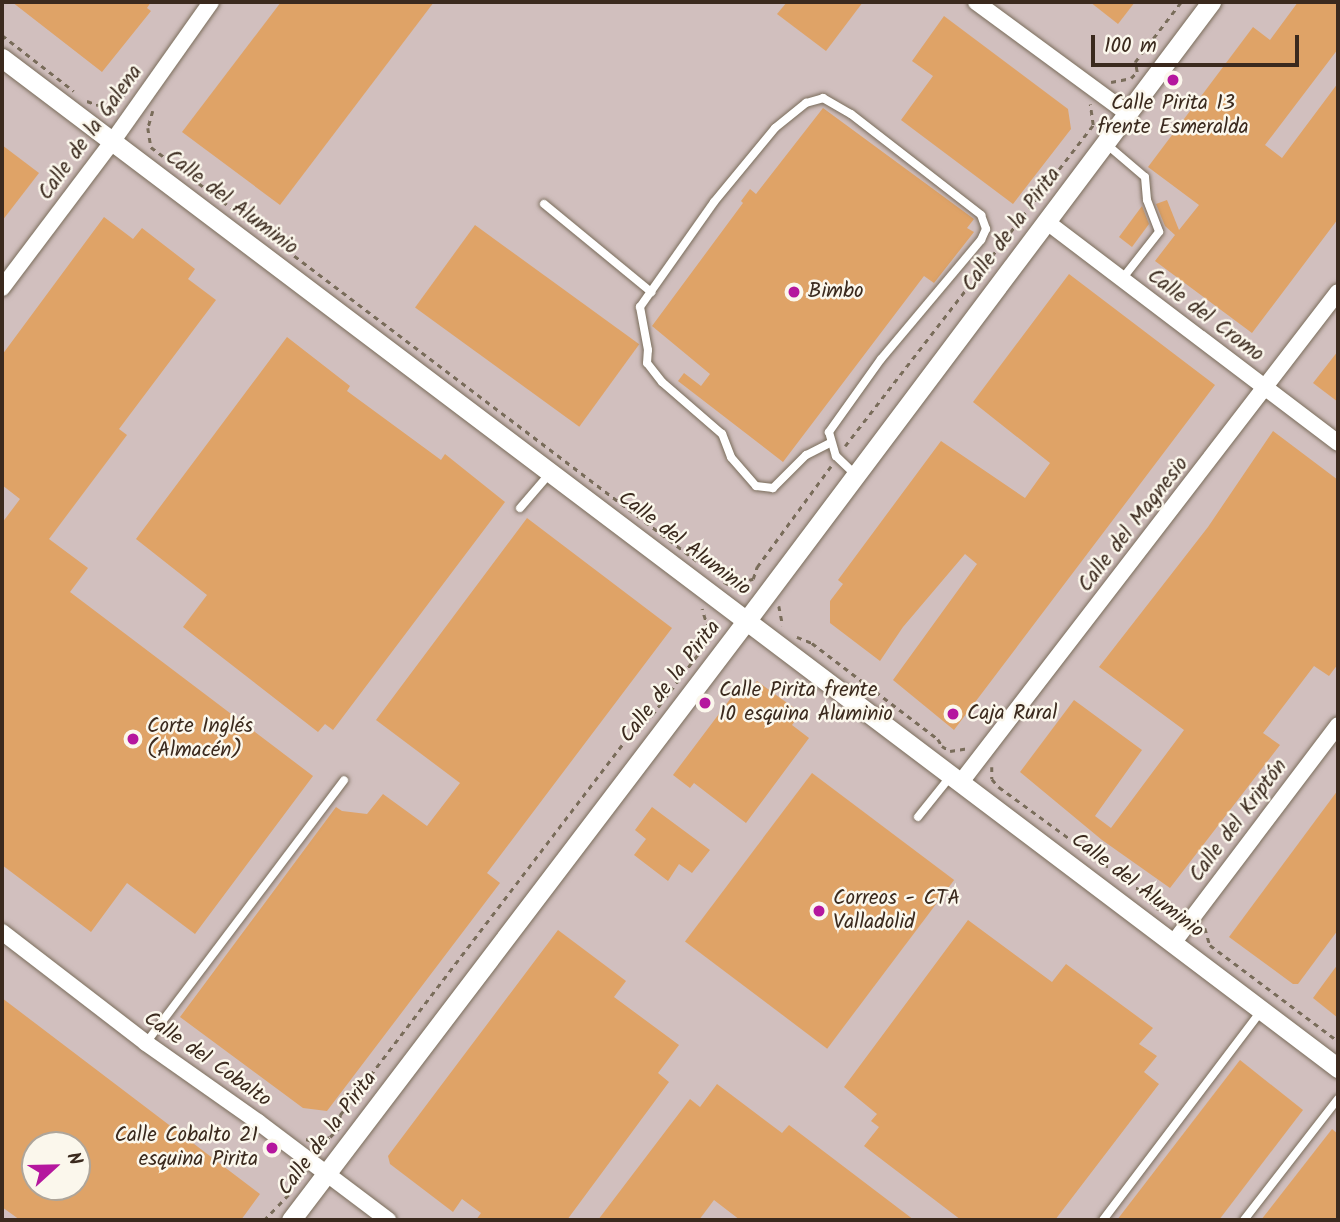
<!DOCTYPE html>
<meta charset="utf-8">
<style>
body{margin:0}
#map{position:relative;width:1340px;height:1222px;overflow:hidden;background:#ede6ca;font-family:Kalam,sans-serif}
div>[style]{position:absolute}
.industrial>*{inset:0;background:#d1bfbe}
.building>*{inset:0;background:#dfa367;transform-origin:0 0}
.path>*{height:2.5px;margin-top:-1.25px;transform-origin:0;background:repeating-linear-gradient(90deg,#796c5a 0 5px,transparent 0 10px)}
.roads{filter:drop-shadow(0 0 2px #796c5a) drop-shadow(0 0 2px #796c5a)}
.service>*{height:8px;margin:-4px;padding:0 4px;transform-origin:4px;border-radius:4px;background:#fff}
.minor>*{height:16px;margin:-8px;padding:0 8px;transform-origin:8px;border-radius:8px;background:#fff}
.tertiary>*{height:19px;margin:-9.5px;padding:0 9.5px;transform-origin:9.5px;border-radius:9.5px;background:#fff}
.dots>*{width:19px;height:19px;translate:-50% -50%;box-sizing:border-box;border:4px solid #fbf7ec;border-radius:50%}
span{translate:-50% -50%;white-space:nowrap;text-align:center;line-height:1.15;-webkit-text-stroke:5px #fbf7ec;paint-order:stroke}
.poi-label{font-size:21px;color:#3b2a1e}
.left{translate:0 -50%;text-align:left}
.right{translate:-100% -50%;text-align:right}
.street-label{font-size:21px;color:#3b2a1e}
.frame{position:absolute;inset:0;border:4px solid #3b2a1e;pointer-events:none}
.north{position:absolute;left:21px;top:1131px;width:70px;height:70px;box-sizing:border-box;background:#fbf7ec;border:2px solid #aea59a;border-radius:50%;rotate:68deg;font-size:19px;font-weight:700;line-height:28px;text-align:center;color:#3b2a1e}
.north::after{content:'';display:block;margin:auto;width:24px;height:32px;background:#b5179e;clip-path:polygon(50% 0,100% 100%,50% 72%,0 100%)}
.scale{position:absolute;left:1091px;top:35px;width:208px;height:32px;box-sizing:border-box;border:4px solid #3b2a1e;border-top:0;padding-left:9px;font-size:21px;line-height:24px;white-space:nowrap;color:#3b2a1e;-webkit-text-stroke:5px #fbf7ec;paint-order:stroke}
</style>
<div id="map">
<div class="industrial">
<div style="clip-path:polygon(evenodd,2px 2px,1338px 2px,1338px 1220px,2px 1220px,2px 2px,35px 1145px,77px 1145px,77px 1187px,35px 1187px,35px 1145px)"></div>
</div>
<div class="building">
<div style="clip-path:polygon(12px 2px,151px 2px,147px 8px,151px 11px,102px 72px)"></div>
<div style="clip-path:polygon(281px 2px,434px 2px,280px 205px,182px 132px)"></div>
<div style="clip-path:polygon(787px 2px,863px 2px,826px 51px,777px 14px)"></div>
<div style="clip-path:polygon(1090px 2px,1135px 2px,1118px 24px)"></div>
<div style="clip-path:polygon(1298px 2px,1338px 2px,1338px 49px,1265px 145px,1282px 158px,1338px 83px,1338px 219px,1252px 333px,1155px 261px,1175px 235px,1165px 226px,1156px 204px,1167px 200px,1179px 230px,1199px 205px,1148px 167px,1253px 27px,1270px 40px)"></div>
<div style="clip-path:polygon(944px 16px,1068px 109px,1071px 129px,1013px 204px,901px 120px,933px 76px,912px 61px)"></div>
<div style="clip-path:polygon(823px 108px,974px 219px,967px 228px,974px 232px,934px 283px,924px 276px,783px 462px,678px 381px,684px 373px,701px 386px,710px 374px,652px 326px,743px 203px,741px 201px,750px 189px,756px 194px)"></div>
<div style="clip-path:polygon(2px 145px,39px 173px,2px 221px)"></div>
<div style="clip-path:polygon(1142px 206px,1149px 224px,1132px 247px,1119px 237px)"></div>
<div style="clip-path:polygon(104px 217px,133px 239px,142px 228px,195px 269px,188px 279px,216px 300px,119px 429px,127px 435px,49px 539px,88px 568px,70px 592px,313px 776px,195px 934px,127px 883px,91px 932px,2px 865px,2px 523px,20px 499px,2px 485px,2px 355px)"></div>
<div style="left:475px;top:225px;width:203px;height:102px;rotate:36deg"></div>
<div style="clip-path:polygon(1069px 274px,1215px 385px,954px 730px,893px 680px,977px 564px,965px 554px,903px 627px,880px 661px,830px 623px,830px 601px,843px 584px,838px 580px,941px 441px,1025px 498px,1050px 463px,973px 402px)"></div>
<div style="clip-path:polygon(287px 337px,350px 386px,347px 391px,441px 460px,445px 454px,505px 502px,333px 730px,325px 724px,318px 732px,183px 627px,207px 595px,136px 539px)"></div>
<div style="clip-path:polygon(1338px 351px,1338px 402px,1313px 383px)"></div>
<div style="clip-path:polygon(1273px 431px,1338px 480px,1338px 664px,1329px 676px,1314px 666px,1263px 733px,1280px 745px,1170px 888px,1102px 840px,1020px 772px,1074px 700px,1142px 750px,1095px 816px,1111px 828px,1184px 730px,1099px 667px,1208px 527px)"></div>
<div style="clip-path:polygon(527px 518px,672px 628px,487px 873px,500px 883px,327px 1111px,303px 1108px,180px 1017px,336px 807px,342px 811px,367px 814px,383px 794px,427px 826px,460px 783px,376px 720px)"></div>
<div style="clip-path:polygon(757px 681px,801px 713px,792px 725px,809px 738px,746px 823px,694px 783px,690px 788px,673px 775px,740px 686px,748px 692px)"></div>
<div style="left:812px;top:773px;width:178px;height:211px;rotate:37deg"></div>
<div style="clip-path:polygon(1338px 790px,1338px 930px,1298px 984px,1293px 984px,1229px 937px)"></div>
<div style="clip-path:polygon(652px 807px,710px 850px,692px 873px,679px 864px,668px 881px,634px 855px,646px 839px,635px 830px)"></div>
<div style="clip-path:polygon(968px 920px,1052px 982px,1066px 964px,1153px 1028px,1139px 1044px,1157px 1056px,1144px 1072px,1159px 1084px,1055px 1220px,961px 1220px,864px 1146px,879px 1127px,871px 1121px,877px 1114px,844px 1087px)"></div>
<div style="clip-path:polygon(558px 930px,626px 981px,614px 997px,679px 1045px,658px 1073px,669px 1082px,567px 1220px,476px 1220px,481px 1213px,462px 1199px,453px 1212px,390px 1164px,388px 1156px)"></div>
<div style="clip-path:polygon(1338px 964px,1338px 1018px,1313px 998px)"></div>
<div style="clip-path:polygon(evenodd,2px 998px,260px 1194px,241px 1220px,20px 1220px,2px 1207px,2px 998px,35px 1145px,77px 1145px,77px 1187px,35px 1187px,35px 1145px)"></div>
<div style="clip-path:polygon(1240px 1060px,1303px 1110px,1219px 1220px,1117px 1220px)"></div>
<div style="clip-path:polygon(717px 1084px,782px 1133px,789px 1125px,914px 1220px,740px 1220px,714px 1200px,699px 1220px,598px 1220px,690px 1099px,700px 1107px)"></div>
<div style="clip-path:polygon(1332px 1129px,1338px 1134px,1338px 1220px,1261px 1220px)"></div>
</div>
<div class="path">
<div style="left:2px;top:35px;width:91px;rotate:37.9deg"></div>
<div style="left:1111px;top:82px;width:20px;rotate:-11deg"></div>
<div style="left:1131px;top:78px;width:8px;rotate:-45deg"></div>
<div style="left:1137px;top:72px;width:10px;rotate:-101deg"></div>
<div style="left:1135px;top:62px;width:76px;rotate:-52.5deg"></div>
<div style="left:87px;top:101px;width:12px;rotate:20deg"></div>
<div style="left:98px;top:105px;width:13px;rotate:-9deg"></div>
<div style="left:111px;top:103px;width:20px;rotate:-33deg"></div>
<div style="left:153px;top:111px;width:18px;rotate:106deg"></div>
<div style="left:148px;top:128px;width:19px;rotate:81deg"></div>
<div style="left:151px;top:147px;width:685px;rotate:37.17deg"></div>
<div style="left:845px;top:446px;width:406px;rotate:-52.3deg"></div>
<div style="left:1093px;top:125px;width:21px;rotate:-98deg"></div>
<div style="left:724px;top:582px;width:7px;rotate:27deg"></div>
<div style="left:730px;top:585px;width:24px;rotate:-15deg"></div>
<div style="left:753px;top:579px;width:13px;rotate:-72deg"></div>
<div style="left:757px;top:567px;width:125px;rotate:-53.8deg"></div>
<div style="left:779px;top:606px;width:20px;rotate:79deg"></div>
<div style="left:797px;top:637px;width:16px;rotate:22deg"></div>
<div style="left:812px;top:643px;width:158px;rotate:37.3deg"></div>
<div style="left:938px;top:739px;width:8px;rotate:60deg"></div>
<div style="left:942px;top:746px;width:9px;rotate:32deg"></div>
<div style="left:950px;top:751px;width:18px;rotate:-9deg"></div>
<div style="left:992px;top:767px;width:12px;rotate:90deg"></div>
<div style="left:992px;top:779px;width:11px;rotate:49deg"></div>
<div style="left:999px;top:787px;width:181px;rotate:36.2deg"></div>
<div style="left:1145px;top:894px;width:18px;rotate:52deg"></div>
<div style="left:1156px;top:908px;width:16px;rotate:15deg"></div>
<div style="left:1171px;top:912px;width:9px;rotate:-21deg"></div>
<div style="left:1205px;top:928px;width:18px;rotate:74deg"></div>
<div style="left:1210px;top:945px;width:160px;rotate:36.9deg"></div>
<div style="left:306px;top:1139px;width:9px;rotate:18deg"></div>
<div style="left:315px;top:1142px;width:16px;rotate:-18deg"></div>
<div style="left:330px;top:1137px;width:13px;rotate:-45deg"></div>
<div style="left:339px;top:1128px;width:13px;rotate:-86deg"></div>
<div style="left:340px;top:1115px;width:487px;rotate:-52.7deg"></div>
<div style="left:635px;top:728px;width:21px;rotate:-37deg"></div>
<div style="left:652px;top:715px;width:83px;rotate:-52.9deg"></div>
<div style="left:702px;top:649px;width:21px;rotate:-73deg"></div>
<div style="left:708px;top:629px;width:21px;rotate:-107deg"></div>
<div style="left:290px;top:1165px;width:17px;rotate:73deg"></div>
<div style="left:295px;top:1181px;width:9px;rotate:111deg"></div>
<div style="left:264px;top:1220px;width:36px;rotate:-46deg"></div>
</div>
<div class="roads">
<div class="service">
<div style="left:1105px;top:143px;width:52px;rotate:40.4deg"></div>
<div style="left:1145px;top:177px;width:23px;rotate:85deg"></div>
<div style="left:1147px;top:200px;width:34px;rotate:69deg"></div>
<div style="left:1159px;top:232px;width:60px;rotate:128.2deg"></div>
<div style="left:544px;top:204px;width:139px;rotate:39.4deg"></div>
<div style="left:830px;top:443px;width:27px;rotate:153deg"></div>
<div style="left:806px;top:455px;width:47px;rotate:135deg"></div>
<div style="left:773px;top:488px;width:17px;rotate:-173deg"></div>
<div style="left:756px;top:486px;width:38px;rotate:-131deg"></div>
<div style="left:731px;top:457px;width:25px;rotate:-111deg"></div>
<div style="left:722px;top:434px;width:79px;rotate:-139.1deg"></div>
<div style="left:662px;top:382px;width:24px;rotate:-128deg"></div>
<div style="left:647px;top:363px;width:13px;rotate:-86deg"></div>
<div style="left:648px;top:350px;width:44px;rotate:-100.5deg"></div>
<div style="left:640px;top:307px;width:128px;rotate:-54.8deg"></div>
<div style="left:714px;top:202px;width:96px;rotate:-50.5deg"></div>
<div style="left:775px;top:128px;width:40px;rotate:-39deg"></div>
<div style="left:806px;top:103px;width:18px;rotate:-16deg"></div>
<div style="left:823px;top:98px;width:32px;rotate:30deg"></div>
<div style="left:851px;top:114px;width:165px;rotate:37.8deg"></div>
<div style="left:981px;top:215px;width:15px;rotate:70deg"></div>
<div style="left:986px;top:229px;width:12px;rotate:114deg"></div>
<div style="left:981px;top:240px;width:155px;rotate:130deg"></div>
<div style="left:881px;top:359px;width:90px;rotate:125.5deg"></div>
<div style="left:829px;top:432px;width:25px;rotate:74deg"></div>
<div style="left:836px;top:456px;width:28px;rotate:44deg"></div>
<div style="left:520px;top:508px;width:48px;rotate:-49.3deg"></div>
<div style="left:918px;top:817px;width:51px;rotate:-51.3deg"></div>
<div style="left:146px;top:1043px;width:329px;rotate:-53deg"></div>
<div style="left:1103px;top:1220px;width:263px;rotate:-52.9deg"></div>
<div style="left:1244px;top:1220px;width:153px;rotate:-52.2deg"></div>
</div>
<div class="minor">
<div style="left:976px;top:2px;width:187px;rotate:36.3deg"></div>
<div style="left:1047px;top:222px;width:365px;rotate:37.2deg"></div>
<div style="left:2px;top:288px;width:183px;rotate:-53deg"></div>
<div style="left:112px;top:142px;width:171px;rotate:-54.7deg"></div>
<div style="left:961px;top:782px;width:618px;rotate:-52.43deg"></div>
<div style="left:2px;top:932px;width:182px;rotate:37.6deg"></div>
<div style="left:146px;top:1043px;width:137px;rotate:35.2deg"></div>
<div style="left:258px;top:1122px;width:163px;rotate:37deg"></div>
<div style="left:1174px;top:942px;width:272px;rotate:-52.9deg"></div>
</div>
<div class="tertiary">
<div style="left:2px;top:58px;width:1675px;rotate:37.09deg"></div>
<div style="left:291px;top:1220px;width:754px;rotate:-52.77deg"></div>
<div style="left:747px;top:620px;width:773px;rotate:-53.1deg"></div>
</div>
</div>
<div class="dots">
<div style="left:1173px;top:80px;background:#b5179e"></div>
<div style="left:794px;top:292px;background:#b5179e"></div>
<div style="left:705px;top:703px;background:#b5179e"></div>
<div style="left:953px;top:714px;background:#b5179e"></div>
<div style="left:133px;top:739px;background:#b5179e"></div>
<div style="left:819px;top:911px;background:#b5179e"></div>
<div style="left:272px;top:1148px;background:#b5179e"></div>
</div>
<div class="poi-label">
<span style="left:1173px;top:116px">Calle Pirita 13<br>frente Esmeralda</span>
<span class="left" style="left:808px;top:292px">Bimbo</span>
<span class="left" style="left:719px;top:703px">Calle Pirita frente<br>10 esquina Aluminio</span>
<span class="left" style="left:967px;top:714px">Caja Rural</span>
<span class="left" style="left:147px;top:739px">Corte Inglés<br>(Almacén)</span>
<span class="left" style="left:833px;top:911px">Correos - CTA<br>Valladolid</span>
<span class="right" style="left:258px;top:1148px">Calle Cobalto 21<br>esquina Pirita</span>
</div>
<div class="street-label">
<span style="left:91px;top:133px;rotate:-54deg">Calle de la Galena</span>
<span style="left:231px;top:203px;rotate:37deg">Calle del Aluminio</span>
<span style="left:1012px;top:230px;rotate:-53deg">Calle de la Pirita</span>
<span style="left:1205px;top:316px;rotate:37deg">Calle del Cromo</span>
<span style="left:1134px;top:525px;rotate:-52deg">Calle del Magnesio</span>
<span style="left:684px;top:544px;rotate:37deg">Calle del Aluminio</span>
<span style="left:671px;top:682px;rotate:-52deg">Calle de la Pirita</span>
<span style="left:1239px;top:821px;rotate:-53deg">Calle del Kriptón</span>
<span style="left:1137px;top:886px;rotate:37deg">Calle del Aluminio</span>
<span style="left:207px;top:1060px;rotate:35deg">Calle del Cobalto</span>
<span style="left:328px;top:1134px;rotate:-53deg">Calle de la Pirita</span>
</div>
<div class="frame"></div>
<div class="north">N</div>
<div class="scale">100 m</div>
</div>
